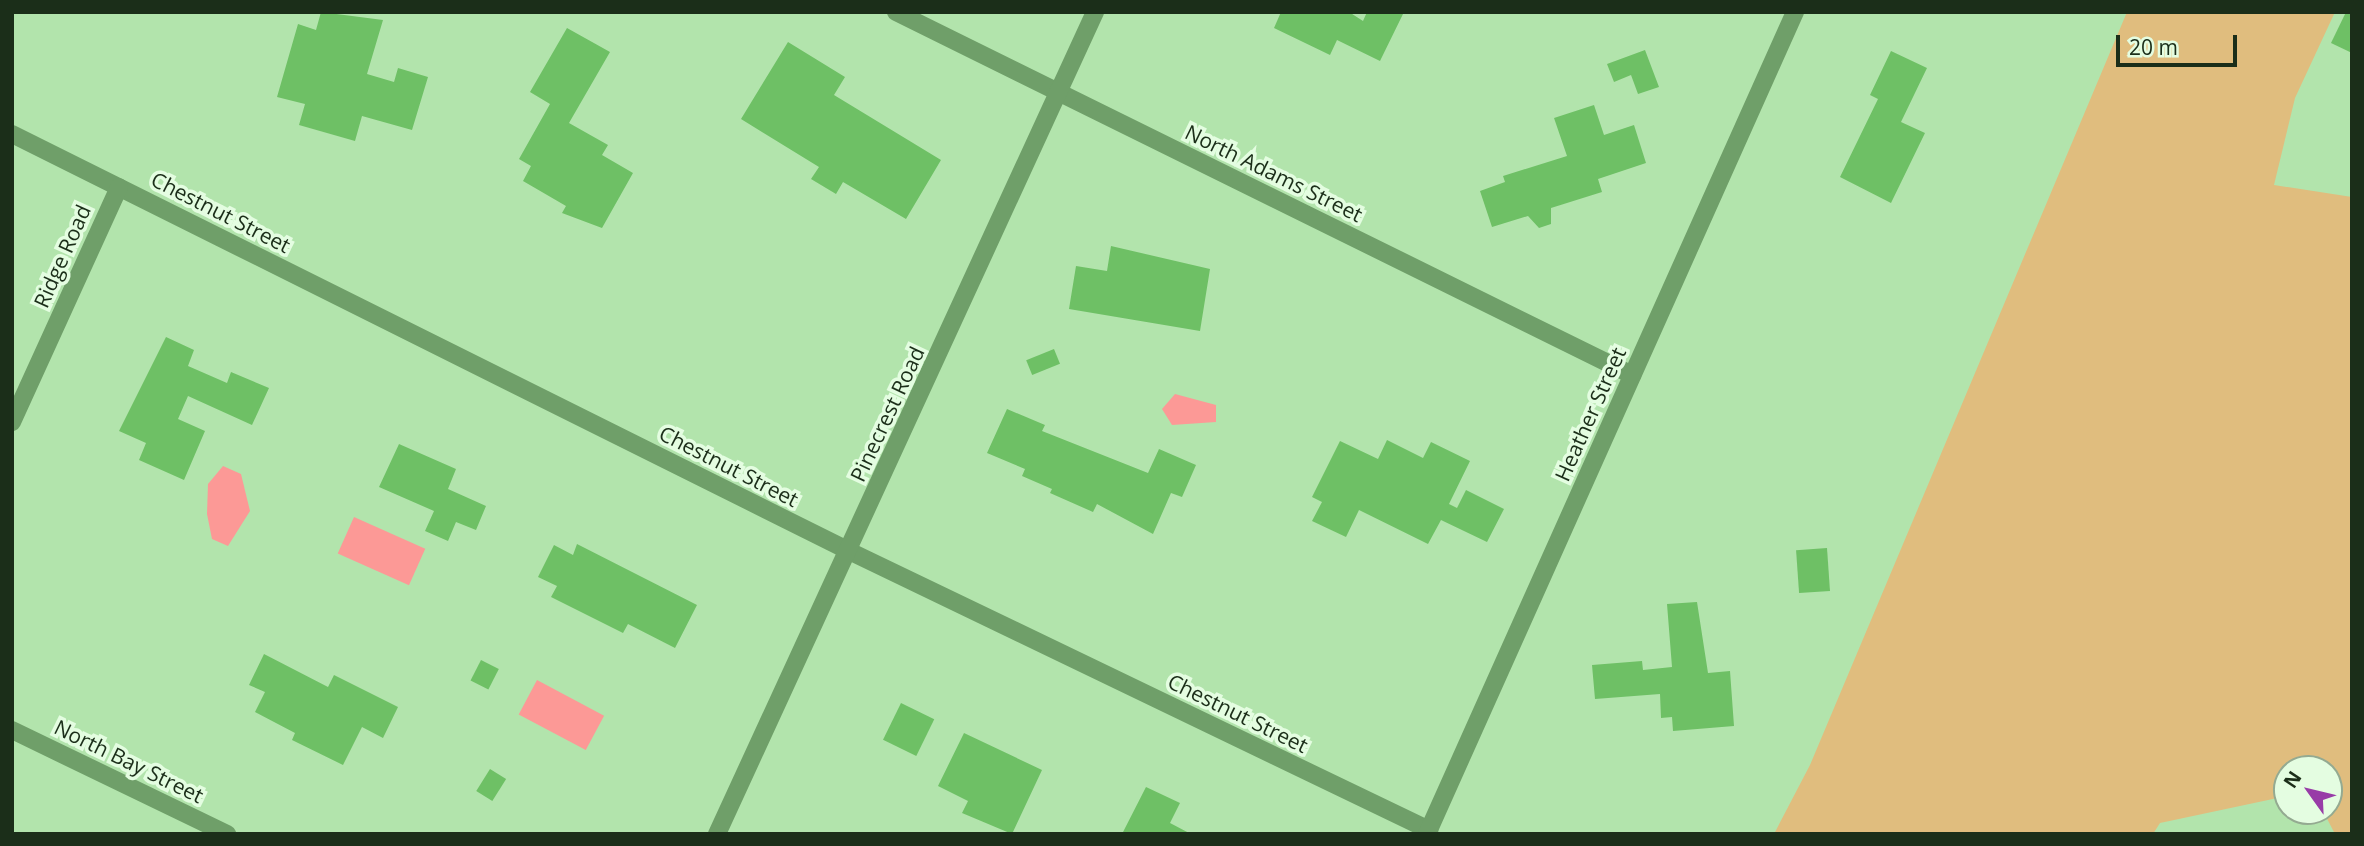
<!DOCTYPE html>
<style>
body{margin:0}
#map{position:relative;width:2364px;height:846px;overflow:hidden;background:#b2e4ac;font-family:"Open Sans",sans-serif}
div>[style]{position:absolute}
.green>*{inset:0;background:#e0bd7e}
.water>*{inset:0;background:#fc9996;transform-origin:0 0}
.building>*{inset:0;background:#6ec065;transform-origin:0 0}
.minor>*{height:18px;margin:-9px;padding:0 9px;transform-origin:9px;border-radius:9px;background:#6f9f69}
span{translate:-50% -50%;white-space:nowrap;text-align:center;line-height:1.15;-webkit-text-stroke:7px #e4fde1;paint-order:stroke}
.street-label{font-size:21px;color:#1b2e19}
.frame{position:absolute;inset:0;border:14px solid #1b2e19;pointer-events:none}
.north{position:absolute;left:2273px;top:755px;width:70px;height:70px;box-sizing:border-box;background:#e4fde1;border:2px solid #94aa91;border-radius:50%;rotate:304deg;font-size:19px;font-weight:700;line-height:28px;text-align:center;color:#1b2e19}
.north::after{content:'';display:block;margin:auto;width:24px;height:32px;background:#983ca7;clip-path:polygon(50% 0,100% 100%,50% 72%,0 100%)}
.scale{position:absolute;left:2116px;top:35px;width:121px;height:32px;box-sizing:border-box;border:4px solid #1b2e19;border-top:0;padding-left:9px;font-size:21px;line-height:24px;white-space:nowrap;color:#1b2e19;-webkit-text-stroke:5px #e4fde1;paint-order:stroke}
</style>
<div id="map">
<div class="green">
<div style="clip-path:polygon(2127px 12px,2335px 12px,2295px 98px,2274px 185px,2352px 197px,2352px 834px,2335px 834px,2323px 811px,2329px 811px,2329px 769px,2287px 769px,2287px 796px,2160px 823px,2153px 834px,1774px 834px,1810px 765px)"></div>
</div>
<div class="water">
<div style="clip-path:polygon(1175px 394px,1216px 405px,1216px 422px,1172px 425px,1162px 409px)"></div>
<div style="clip-path:polygon(223px 466px,241px 474px,250px 511px,228px 546px,212px 539px,207px 514px,208px 484px)"></div>
<div style="left:354px;top:517px;width:78px;height:40px;rotate:24deg"></div>
<div style="left:537px;top:680px;width:76px;height:39px;rotate:28deg"></div>
</div>
<div class="building">
<div style="clip-path:polygon(321px 12px,383px 20px,367px 74px,394px 82px,398px 68px,428px 77px,412px 130px,362px 116px,355px 141px,299px 125px,305px 104px,277px 97px,298px 24px,316px 30px)"></div>
<div style="clip-path:polygon(1281px 12px,1349px 12px,1363px 21px,1367px 12px,1403px 14px,1380px 61px,1337px 40px,1330px 55px,1274px 28px)"></div>
<div style="clip-path:polygon(2346px 12px,2352px 12px,2352px 53px,2331px 43px)"></div>
<div style="clip-path:polygon(567px 28px,610px 52px,569px 123px,608px 145px,602px 155px,633px 173px,602px 228px,562px 213px,566px 206px,523px 181px,531px 166px,519px 159px,550px 104px,530px 92px)"></div>
<div style="clip-path:polygon(788px 42px,845px 77px,834px 95px,941px 160px,906px 219px,843px 182px,836px 194px,811px 179px,819px 167px,741px 119px)"></div>
<div style="clip-path:polygon(1645px 50px,1659px 87px,1638px 94px,1631px 75px,1614px 82px,1607px 64px)"></div>
<div style="clip-path:polygon(1891px 51px,1927px 68px,1901px 122px,1925px 133px,1891px 203px,1840px 177px,1878px 99px,1870px 95px)"></div>
<div style="clip-path:polygon(1594px 105px,1604px 135px,1634px 125px,1646px 163px,1598px 179px,1602px 192px,1551px 208px,1551px 224px,1539px 228px,1528px 216px,1492px 227px,1480px 191px,1505px 182px,1503px 176px,1567px 156px,1554px 118px)"></div>
<div style="clip-path:polygon(1111px 246px,1210px 269px,1200px 331px,1069px 309px,1076px 266px,1107px 271px)"></div>
<div style="clip-path:polygon(166px 337px,194px 350px,188px 366px,227px 383px,231px 372px,269px 388px,252px 425px,188px 396px,178px 419px,205px 431px,184px 480px,139px 460px,146px 443px,119px 431px)"></div>
<div style="left:1054px;top:349px;width:16px;height:30px;rotate:68deg"></div>
<div style="clip-path:polygon(1007px 409px,1045px 425px,1042px 431px,1148px 473px,1159px 449px,1196px 465px,1182px 497px,1171px 493px,1153px 534px,1097px 504px,1093px 512px,1050px 493px,1052px 489px,1022px 476px,1025px 469px,987px 453px)"></div>
<div style="clip-path:polygon(1387px 440px,1423px 458px,1431px 442px,1470px 461px,1449px 504px,1457px 508px,1466px 490px,1504px 509px,1487px 542px,1441px 520px,1428px 544px,1359px 510px,1346px 537px,1312px 521px,1322px 502px,1312px 497px,1340px 441px,1378px 459px)"></div>
<div style="clip-path:polygon(399px 444px,456px 469px,448px 489px,486px 506px,476px 530px,456px 522px,448px 541px,425px 531px,434px 511px,379px 487px)"></div>
<div style="clip-path:polygon(577px 544px,697px 605px,675px 648px,628px 624px,623px 633px,551px 597px,557px 586px,538px 577px,554px 545px,573px 555px)"></div>
<div style="left:1827px;top:548px;width:43px;height:31px;rotate:86deg"></div>
<div style="clip-path:polygon(1697px 602px,1708px 673px,1730px 671px,1734px 726px,1673px 731px,1672px 717px,1661px 718px,1660px 694px,1595px 699px,1592px 665px,1642px 661px,1643px 670px,1672px 667px,1667px 604px)"></div>
<div style="clip-path:polygon(264px 654px,328px 687px,334px 675px,398px 707px,383px 738px,362px 727px,343px 765px,292px 740px,295px 733px,255px 712px,265px 692px,249px 685px)"></div>
<div style="left:481px;top:660px;width:20px;height:23px;rotate:27deg"></div>
<div style="left:901px;top:703px;width:37px;height:41px;rotate:26deg"></div>
<div style="clip-path:polygon(964px 733px,1042px 770px,1012px 834px,962px 813px,968px 801px,938px 786px)"></div>
<div style="left:490px;top:769px;width:19px;height:26px;rotate:32deg"></div>
<div style="clip-path:polygon(1146px 787px,1180px 803px,1170px 823px,1191px 834px,1122px 834px)"></div>
</div>
<div class="minor">
<div style="left:896px;top:12px;width:821px;rotate:26.25deg"></div>
<div style="left:12px;top:134px;width:935px;rotate:26.48deg"></div>
<div style="left:849px;top:551px;width:644px;rotate:25.69deg"></div>
<div style="left:12px;top:422px;width:258px;rotate:-65.5deg"></div>
<div style="left:12px;top:730px;width:239px;rotate:25.8deg"></div>
<div style="left:717px;top:834px;width:905px;rotate:-65.3deg"></div>
<div style="left:1427px;top:834px;width:901px;rotate:-65.88deg"></div>
</div>
<div class="street-label">
<span style="left:1274px;top:173px;rotate:26deg">North Adams Street</span>
<span style="left:221px;top:212px;rotate:27deg">Chestnut Street</span>
<span style="left:62px;top:256px;rotate:-66deg">Ridge Road</span>
<span style="left:887px;top:414px;rotate:-65deg">Pinecrest Road</span>
<span style="left:1590px;top:414px;rotate:-66deg">Heather Street</span>
<span style="left:729px;top:466px;rotate:27deg">Chestnut Street</span>
<span style="left:1238px;top:713px;rotate:26deg">Chestnut Street</span>
<span style="left:129px;top:761px;rotate:26deg">North Bay Street</span>
</div>
<div class="frame"></div>
<div class="north">N</div>
<div class="scale">20 m</div>
</div>
